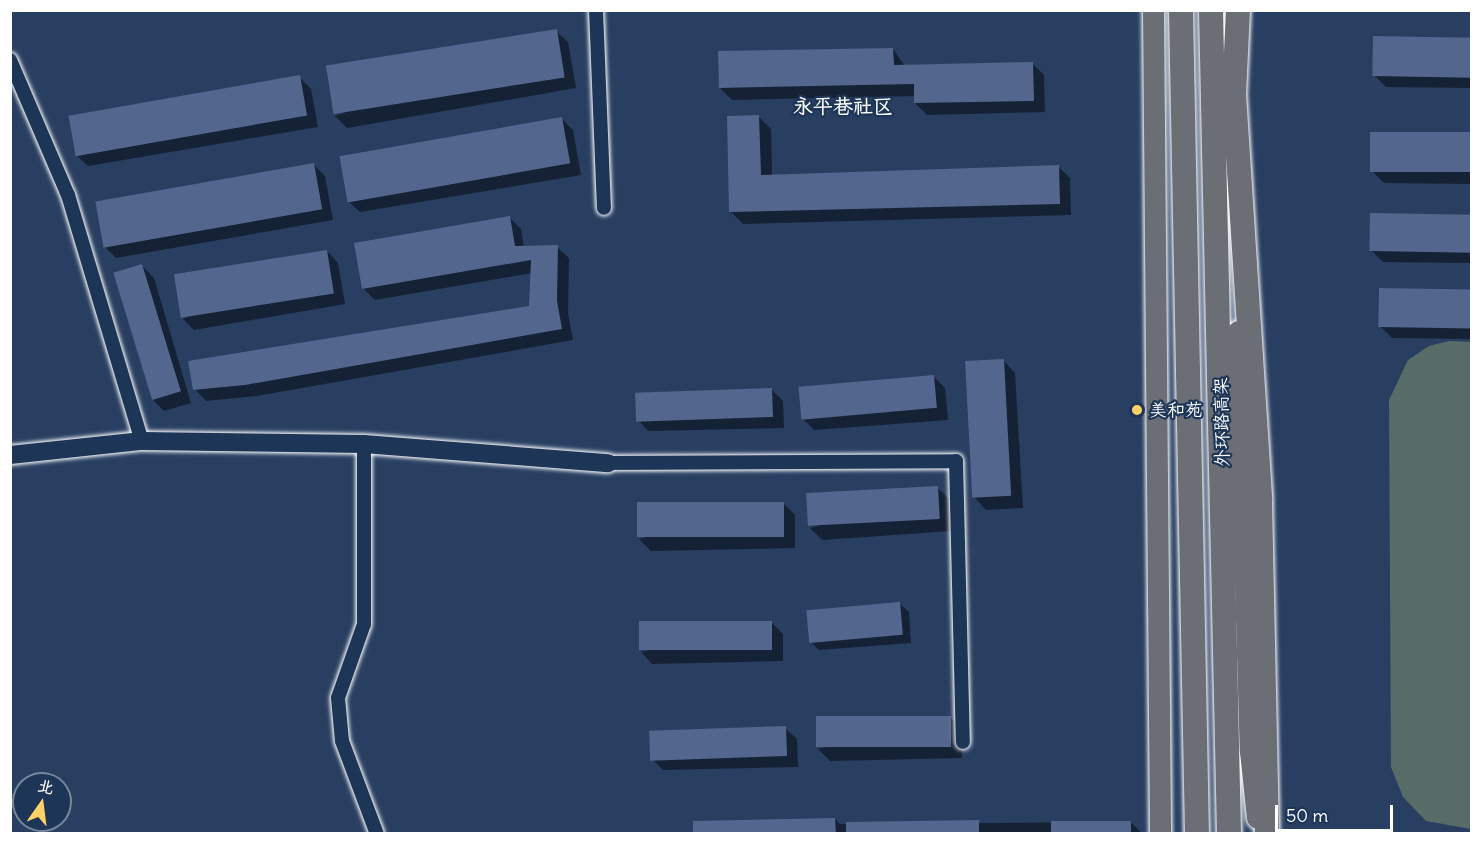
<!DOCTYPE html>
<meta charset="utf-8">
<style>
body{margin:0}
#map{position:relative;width:1482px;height:844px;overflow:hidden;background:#283f62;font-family:Delius,"LXGW WenKai TC",sans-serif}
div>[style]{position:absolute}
.green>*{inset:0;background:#576c67}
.shadow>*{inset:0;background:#0007}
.building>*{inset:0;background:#53668e;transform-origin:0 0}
.roads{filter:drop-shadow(0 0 2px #fff) drop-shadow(0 0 2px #fff)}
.street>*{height:14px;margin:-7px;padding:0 7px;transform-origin:7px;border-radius:7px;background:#1d3557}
.secondary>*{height:18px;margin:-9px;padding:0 9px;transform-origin:9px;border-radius:9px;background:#1d3557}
.primary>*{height:21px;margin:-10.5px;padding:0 10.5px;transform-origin:10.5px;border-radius:10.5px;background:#6b6f75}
.highway>*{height:24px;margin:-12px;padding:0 12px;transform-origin:12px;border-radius:12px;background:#6b6f75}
.dots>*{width:16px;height:16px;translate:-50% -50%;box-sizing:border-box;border:3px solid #1d3557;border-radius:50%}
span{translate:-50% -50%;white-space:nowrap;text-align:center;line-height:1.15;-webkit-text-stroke:4.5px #1d3557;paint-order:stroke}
.poi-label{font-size:18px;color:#fff}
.left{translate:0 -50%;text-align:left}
.street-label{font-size:18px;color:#fff}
.neighbourhood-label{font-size:20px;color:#fff;font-weight:700}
.frame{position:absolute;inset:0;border:12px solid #fff;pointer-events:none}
.north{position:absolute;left:12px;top:772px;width:60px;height:60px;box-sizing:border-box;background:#1d3557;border:2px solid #77869a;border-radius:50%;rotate:14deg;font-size:16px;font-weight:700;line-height:24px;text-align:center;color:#fff}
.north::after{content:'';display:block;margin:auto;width:21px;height:27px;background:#ffd166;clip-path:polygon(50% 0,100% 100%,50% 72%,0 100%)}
.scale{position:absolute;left:1275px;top:805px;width:118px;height:27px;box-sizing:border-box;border:3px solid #fff;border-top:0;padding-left:8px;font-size:18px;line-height:21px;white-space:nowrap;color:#fff;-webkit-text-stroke:4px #1d3557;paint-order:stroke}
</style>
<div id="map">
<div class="green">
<div style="clip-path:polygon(1449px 341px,1472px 342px,1471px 829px,1426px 821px,1403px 797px,1391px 767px,1389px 400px,1408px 360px,1429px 346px)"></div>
</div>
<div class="shadow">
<div style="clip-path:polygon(1380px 10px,1472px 10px,1472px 12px,1381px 11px)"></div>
<div style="clip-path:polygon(556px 31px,568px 42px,576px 88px,347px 128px,335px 116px)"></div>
<div style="clip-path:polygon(1472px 38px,1472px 88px,1386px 87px,1374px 75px)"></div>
<div style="clip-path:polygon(893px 49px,905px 66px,1032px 63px,1044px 75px,1045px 112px,927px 115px,915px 103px,915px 96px,732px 100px,720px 88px)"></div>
<div style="clip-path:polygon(299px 77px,311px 89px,318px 127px,88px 166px,76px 155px)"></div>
<div style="clip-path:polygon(759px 117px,771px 129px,772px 176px,1058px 166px,1070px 178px,1071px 215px,743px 224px,731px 212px)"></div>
<div style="clip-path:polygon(561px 118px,573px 130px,581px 175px,360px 212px,348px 201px)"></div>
<div style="clip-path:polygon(1472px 134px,1472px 184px,1384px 183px,1372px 171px)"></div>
<div style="clip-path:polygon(313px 164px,325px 176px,333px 220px,116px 258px,104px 246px)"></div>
<div style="clip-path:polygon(1472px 216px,1472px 263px,1383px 262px,1371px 250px)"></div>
<div style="clip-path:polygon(509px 217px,521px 229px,524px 247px,557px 247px,569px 258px,568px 313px,573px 340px,257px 396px,206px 401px,195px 389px,531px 307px,532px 273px,375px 300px,363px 288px)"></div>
<div style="clip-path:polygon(327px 251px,338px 263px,345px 304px,194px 330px,183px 319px)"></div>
<div style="clip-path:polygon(142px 266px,154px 278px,191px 403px,164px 411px,152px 399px)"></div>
<div style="clip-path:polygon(1472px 291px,1472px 339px,1392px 338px,1380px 326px)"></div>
<div style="clip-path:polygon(1004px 361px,1015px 373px,1023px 508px,986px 510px,975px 498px)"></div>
<div style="clip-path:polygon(934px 377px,945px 388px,948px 420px,814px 430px,802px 418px)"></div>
<div style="clip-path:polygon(771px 389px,783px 401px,784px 428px,648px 431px,637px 419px)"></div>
<div style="clip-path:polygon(937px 487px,949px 499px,952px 531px,822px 540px,810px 528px)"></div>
<div style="clip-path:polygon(783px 503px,795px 515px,795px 548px,651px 551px,639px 539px)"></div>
<div style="clip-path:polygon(900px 604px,909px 612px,911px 643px,819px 650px,810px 641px)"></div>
<div style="clip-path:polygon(771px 622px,783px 634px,783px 661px,652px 664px,641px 652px)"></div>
<div style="clip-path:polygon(950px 717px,962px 729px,962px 758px,830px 761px,818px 749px)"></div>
<div style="clip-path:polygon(785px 728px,797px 739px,798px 767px,663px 770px,651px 758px)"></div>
<div style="clip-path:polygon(835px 819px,840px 824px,1131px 822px,1142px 834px,695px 834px)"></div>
</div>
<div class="building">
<div style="left:557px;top:29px;width:49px;height:234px;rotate:81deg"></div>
<div style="left:1373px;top:36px;width:99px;height:40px;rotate:1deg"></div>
<div style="clip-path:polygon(893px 48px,894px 65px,1033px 62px,1034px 101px,914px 103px,914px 84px,719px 88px,718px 51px)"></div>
<div style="left:300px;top:75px;width:41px;height:235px;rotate:80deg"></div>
<div style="clip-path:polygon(759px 115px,761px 175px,1059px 165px,1060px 204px,729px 212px,727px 116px)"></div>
<div style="left:562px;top:117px;width:47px;height:226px;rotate:80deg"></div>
<div style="left:1370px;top:132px;width:102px;height:40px"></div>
<div style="left:314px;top:163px;width:47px;height:222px;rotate:80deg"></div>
<div style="left:1370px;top:213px;width:102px;height:38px;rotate:1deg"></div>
<div style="clip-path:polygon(510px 216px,515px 246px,558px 245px,557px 301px,562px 329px,245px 385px,193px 390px,188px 361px,529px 306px,531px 260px,362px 289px,354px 243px)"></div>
<div style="left:327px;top:250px;width:44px;height:155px;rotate:81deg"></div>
<div style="left:142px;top:264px;width:133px;height:30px;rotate:73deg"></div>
<div style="left:1379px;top:288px;width:93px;height:39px;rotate:1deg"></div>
<div style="left:1004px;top:359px;width:137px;height:39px;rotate:87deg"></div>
<div style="left:934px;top:375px;width:33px;height:136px;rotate:85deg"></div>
<div style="left:772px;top:388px;width:29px;height:137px;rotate:88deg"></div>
<div style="left:938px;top:486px;width:33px;height:132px;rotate:87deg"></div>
<div style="left:784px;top:502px;width:35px;height:147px;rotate:90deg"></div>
<div style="left:900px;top:602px;width:33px;height:94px;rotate:85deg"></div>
<div style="left:772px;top:621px;width:29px;height:133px;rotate:90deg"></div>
<div style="left:951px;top:716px;width:31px;height:135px;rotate:90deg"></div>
<div style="left:786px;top:726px;width:30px;height:137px;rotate:88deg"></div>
<div style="clip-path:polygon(835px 818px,836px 834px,693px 834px,693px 821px)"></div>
<div style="clip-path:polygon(979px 820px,979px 834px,846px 834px,846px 822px)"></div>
<div style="left:1131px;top:821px;width:13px;height:80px;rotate:90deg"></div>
</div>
<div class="roads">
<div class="street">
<div style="left:596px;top:10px;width:198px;rotate:87.7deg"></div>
<div style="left:10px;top:60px;width:147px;rotate:66.8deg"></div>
<div style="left:68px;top:195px;width:257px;rotate:73.3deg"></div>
<div style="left:364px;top:444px;width:180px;rotate:90deg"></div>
<div style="left:364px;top:624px;width:78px;rotate:109.4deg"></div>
<div style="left:338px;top:698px;width:43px;rotate:84.7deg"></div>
<div style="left:342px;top:741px;width:99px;rotate:69.4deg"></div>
<div style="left:608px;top:463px;width:348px;rotate:-0.3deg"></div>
<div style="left:956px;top:461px;width:281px;rotate:88.6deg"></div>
</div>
<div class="secondary">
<div style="left:10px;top:455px;width:133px;rotate:-6.1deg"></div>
<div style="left:142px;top:441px;width:222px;rotate:0.8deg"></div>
<div style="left:364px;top:444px;width:245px;rotate:4.5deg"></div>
</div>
<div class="primary">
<div style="left:1153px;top:10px;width:824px;rotate:89.51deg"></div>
<div style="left:1238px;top:331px;width:420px;rotate:88.4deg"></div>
<div style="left:1250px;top:751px;width:67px;rotate:84deg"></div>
</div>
<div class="highway">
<div style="left:1181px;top:10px;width:824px;rotate:88.89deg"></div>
<div style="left:1211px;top:10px;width:824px;rotate:88.75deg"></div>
<div style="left:1238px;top:10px;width:84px;rotate:92.7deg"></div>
<div style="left:1234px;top:94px;width:407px;rotate:86.3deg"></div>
<div style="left:1260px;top:500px;width:334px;rotate:88.8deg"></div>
</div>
</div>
<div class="dots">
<div style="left:1137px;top:410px;background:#ffd166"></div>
</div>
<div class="poi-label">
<span class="left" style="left:1149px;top:410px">美和苑</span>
</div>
<div class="street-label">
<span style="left:1222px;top:422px;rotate:-91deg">外环路高架</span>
</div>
<div class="neighbourhood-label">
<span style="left:843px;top:105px">永平巷社区</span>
</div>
<div class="frame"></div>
<div class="north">北</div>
<div class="scale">50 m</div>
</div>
